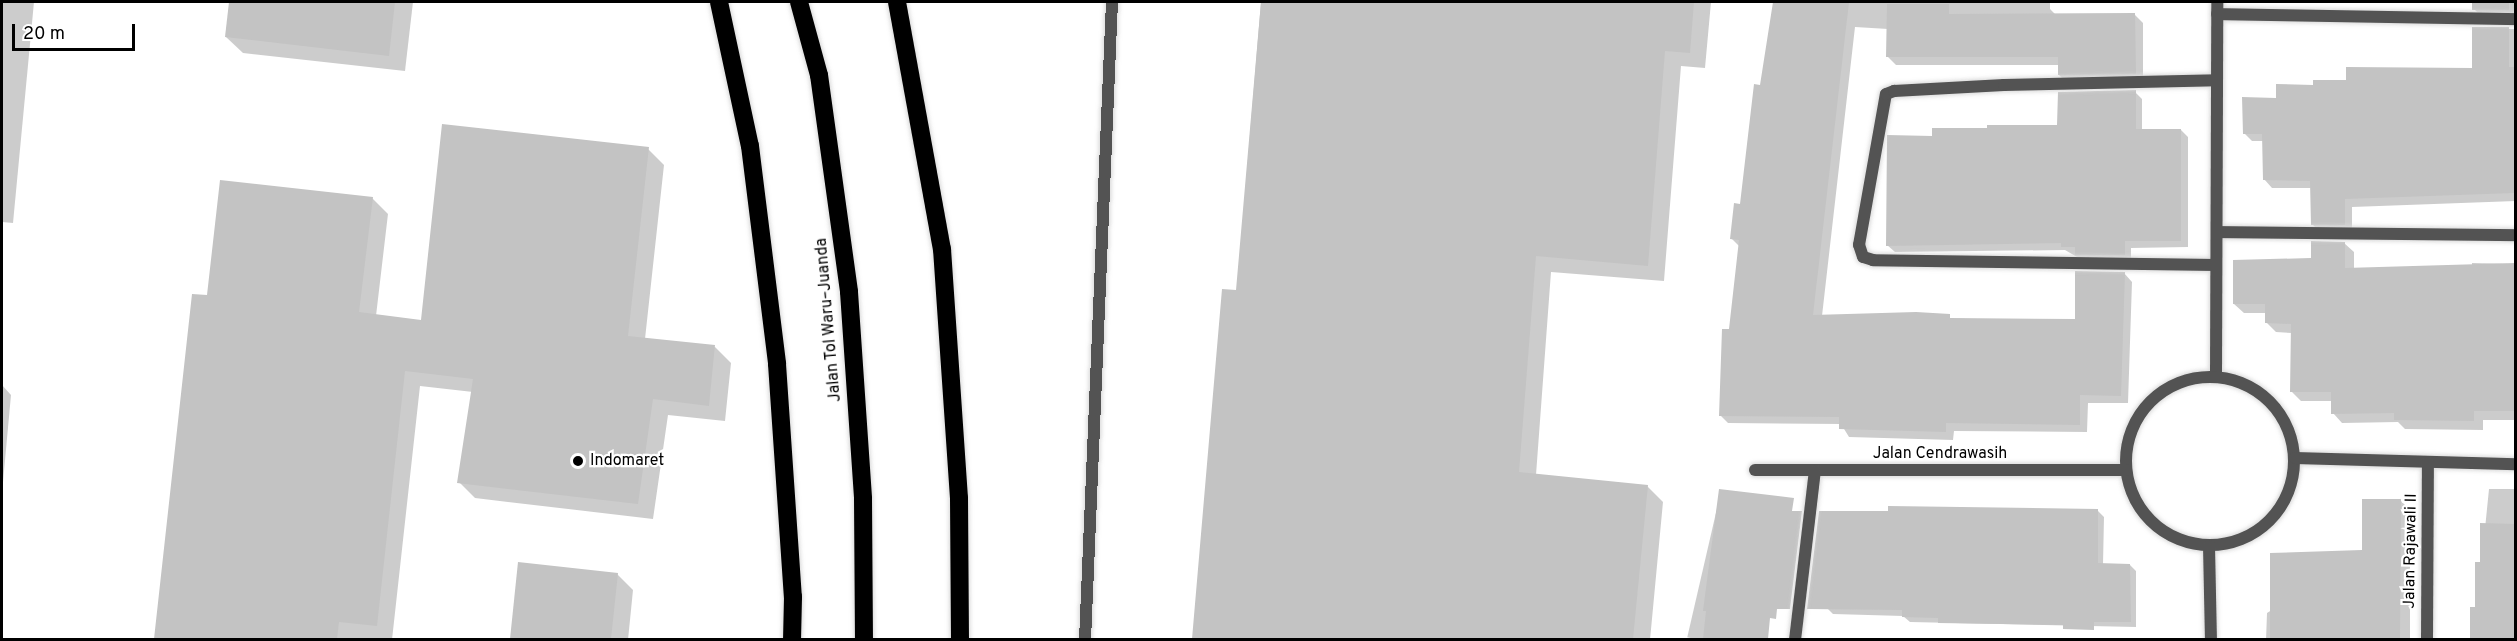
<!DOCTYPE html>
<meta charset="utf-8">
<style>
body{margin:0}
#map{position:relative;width:2517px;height:641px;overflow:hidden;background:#fff;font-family:Overpass,sans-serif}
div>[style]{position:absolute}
.shadow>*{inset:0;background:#0003;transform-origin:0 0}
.building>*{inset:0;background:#c3c3c3;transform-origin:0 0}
.roads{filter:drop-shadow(0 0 2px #dbdbdb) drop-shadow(0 0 2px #dbdbdb)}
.minor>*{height:12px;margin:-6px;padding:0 6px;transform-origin:6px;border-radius:6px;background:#535353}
.minor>.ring{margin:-6px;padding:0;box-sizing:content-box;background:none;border:12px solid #535353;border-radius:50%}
.tertiary>*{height:12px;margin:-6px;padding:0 6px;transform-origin:6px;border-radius:6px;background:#535353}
.motorway>*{height:18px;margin:-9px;padding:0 9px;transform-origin:9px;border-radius:9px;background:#000}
.dots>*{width:16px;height:16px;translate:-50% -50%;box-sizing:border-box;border:3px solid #fff;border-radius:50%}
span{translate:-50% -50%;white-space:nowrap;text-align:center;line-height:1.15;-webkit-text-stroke:4.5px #fff;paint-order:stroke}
.street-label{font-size:16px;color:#000}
.poi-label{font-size:16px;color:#000}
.left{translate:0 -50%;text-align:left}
.frame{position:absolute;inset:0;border:3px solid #000;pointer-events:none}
.scale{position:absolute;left:12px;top:24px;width:123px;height:27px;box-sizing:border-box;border:3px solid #000;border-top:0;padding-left:8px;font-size:18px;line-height:21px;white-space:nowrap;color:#000;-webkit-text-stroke:4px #fff;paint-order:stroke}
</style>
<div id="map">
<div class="shadow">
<div style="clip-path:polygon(2px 2px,34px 2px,13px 223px,2px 222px)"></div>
<div style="clip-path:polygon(230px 2px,413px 2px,405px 71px,243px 53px,226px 37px)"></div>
<div style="clip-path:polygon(1261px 2px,1711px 2px,1705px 68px,1681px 66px,1664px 281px,1551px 272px,1536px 475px,1647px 486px,1663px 502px,1650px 640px,1193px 640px,1223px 290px,1237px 291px)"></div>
<div style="clip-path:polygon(1774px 2px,2050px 2px,2050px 9px,2056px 15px,2135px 15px,2143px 23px,2143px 81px,2067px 83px,2059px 75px,2059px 65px,1896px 65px,1888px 57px,1888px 29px,1855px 27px,1822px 316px,2077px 321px,2124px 273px,2132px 282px,2128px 403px,2088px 403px,2087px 432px,1954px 431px,1953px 440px,1849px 437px,1841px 424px,1728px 423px,1720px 415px,1740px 247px,1732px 239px,1742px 206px)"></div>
<div style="clip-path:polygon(2474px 2px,2516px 2px,2516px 18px,2482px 17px,2474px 9px)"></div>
<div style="clip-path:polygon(2474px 28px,2516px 29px,2516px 201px,2352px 207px,2352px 232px,2320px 232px,2312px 224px,2312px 188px,2272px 188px,2264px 179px,2264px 141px,2252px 141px,2244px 133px,2277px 99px,2314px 87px,2348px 81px,2474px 69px)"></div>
<div style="clip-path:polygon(2135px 92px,2142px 99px,2142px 130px,2181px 130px,2188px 137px,2188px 247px,2131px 248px,2131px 262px,2084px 261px,2065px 250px,1895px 252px,1887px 245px,1933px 137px,2059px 127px)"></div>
<div style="clip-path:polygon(648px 149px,664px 165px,645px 339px,715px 347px,731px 363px,725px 421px,668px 415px,653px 519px,475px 498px,459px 482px,473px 392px,420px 386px,392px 640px,156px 640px,193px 295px,209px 297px,372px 198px,388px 214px,376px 316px,422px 322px)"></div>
<div style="clip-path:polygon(2344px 243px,2354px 252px,2354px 269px,2472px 268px,2472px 263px,2515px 264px,2516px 260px,2516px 420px,2483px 420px,2483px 430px,2405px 429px,2398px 422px,2342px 423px,2333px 413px,2333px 401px,2301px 401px,2292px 392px,2292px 333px,2276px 332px,2267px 323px,2267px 313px,2244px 313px,2234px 304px)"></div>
<div style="clip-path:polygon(2px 385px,11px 395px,2px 493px)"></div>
<div style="clip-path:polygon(2489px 489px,2516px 489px,2516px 640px,2473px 640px,2472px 608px,2477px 608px)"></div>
<div style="left:1721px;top:491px;width:73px;height:150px;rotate:13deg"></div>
<div style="clip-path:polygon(2400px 500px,2410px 510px,2410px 640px,2266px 640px,2267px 613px,2364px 552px)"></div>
<div style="clip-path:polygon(2098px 511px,2104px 517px,2103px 565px,2130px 565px,2136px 571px,2136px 627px,1910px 622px,1903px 616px,1833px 614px,1827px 608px)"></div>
<div style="clip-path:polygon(519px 564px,617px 574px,633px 590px,628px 640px,511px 640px)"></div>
</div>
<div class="building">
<div style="clip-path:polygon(229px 2px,395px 2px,389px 56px,225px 37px)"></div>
<div style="clip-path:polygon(1261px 2px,1694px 2px,1690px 53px,1665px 51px,1648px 266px,1536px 256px,1519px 472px,1648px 485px,1633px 639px,1192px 639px,1222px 289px,1236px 290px)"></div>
<div style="clip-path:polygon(1773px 2px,1849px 2px,1813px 315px,1916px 312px,1950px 314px,1950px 318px,2075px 319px,2075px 271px,2125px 272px,2121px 396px,2080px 395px,2080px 425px,1946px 423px,1946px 432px,1839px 429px,1839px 417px,1719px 416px,1722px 329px,1729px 329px,1739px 240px,1730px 239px,1734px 203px,1740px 204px,1754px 84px,1760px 85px)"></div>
<div style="left:2472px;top:2px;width:37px;height:8px"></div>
<div style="clip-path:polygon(1887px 4px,1949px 4px,1949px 14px,2135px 13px,2136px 74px,2058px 75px,2058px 57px,1886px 57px)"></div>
<div style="clip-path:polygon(2472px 27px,2509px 27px,2509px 67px,2516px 67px,2514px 193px,2345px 199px,2345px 225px,2311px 225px,2310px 181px,2263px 180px,2262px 134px,2243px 134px,2242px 97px,2276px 98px,2276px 84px,2313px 85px,2313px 80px,2346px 80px,2346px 67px,2472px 68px)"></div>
<div style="clip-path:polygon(2136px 90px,2136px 129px,2181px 129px,2181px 241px,2125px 241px,2125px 255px,2075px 255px,2075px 247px,2061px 247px,2061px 243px,1886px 246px,1887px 135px,1932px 136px,1932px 128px,1987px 128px,1987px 125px,2057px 125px,2058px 92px)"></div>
<div style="clip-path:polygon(442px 124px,649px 147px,628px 336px,715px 345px,709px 406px,653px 399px,638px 504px,457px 483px,473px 379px,405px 371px,377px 626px,339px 622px,337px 639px,154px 639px,192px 294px,207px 295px,220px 180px,373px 197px,359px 312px,421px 320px)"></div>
<div style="clip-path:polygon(2311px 241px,2345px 242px,2345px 268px,2516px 263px,2516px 411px,2474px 411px,2474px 421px,2394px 420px,2394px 413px,2331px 414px,2331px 392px,2290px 392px,2291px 324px,2265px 323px,2265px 304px,2233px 304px,2233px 260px,2311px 258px)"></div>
<div style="clip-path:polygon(1719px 489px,1794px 498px,1792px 511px,1802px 511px,1790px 609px,1777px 609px,1776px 619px,1770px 618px,1768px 639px,1703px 639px,1706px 611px,1703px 611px)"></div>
<div style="clip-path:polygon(2362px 499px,2401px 499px,2400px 639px,2270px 639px,2270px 553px,2362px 550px)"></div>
<div style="clip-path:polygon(1888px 506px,2098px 509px,2098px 563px,2130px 564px,2131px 622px,2094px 622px,2094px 630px,2063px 629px,2063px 625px,1938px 623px,1938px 618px,1902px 617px,1902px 610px,1807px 609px,1819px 511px,1888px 511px)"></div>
<div style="clip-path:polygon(2480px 523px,2516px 524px,2516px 639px,2470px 639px,2470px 607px,2475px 607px,2475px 562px,2480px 562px)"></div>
<div style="clip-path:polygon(518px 562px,618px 573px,611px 639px,510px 639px)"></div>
</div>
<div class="roads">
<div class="minor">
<div style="left:2217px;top:14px;width:299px;rotate:1deg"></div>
<div style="left:2217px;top:232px;width:299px;rotate:0.6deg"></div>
<div style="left:2216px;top:265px;width:343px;rotate:-179.2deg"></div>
<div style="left:1873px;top:260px;width:10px;rotate:-163deg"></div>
<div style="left:1863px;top:257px;width:13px;rotate:-108deg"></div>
<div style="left:1859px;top:245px;width:153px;rotate:-79.9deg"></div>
<div style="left:1886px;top:94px;width:9px;rotate:-21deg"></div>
<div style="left:1894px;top:91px;width:110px;rotate:-3.1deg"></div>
<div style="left:2004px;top:85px;width:213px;rotate:-1.3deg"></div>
<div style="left:2216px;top:376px;width:374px;rotate:-89.8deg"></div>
<div class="ring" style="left:2126px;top:377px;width:156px;height:156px"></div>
<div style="left:2295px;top:458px;width:221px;rotate:1.6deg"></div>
<div style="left:1755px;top:470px;width:371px"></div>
<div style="left:2209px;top:546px;width:94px;rotate:88.8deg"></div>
<div style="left:1795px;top:640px;width:170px;rotate:-83.3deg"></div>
<div style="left:2427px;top:640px;width:177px;rotate:-89.7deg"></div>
</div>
<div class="tertiary">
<div style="left:1085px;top:640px;width:639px;rotate:-87.58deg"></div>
</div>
<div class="motorway">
<div style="left:719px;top:2px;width:147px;rotate:77.9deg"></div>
<div style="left:750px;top:146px;width:220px;rotate:82.9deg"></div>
<div style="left:777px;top:364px;width:234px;rotate:86.1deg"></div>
<div style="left:793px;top:597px;width:43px;rotate:91.3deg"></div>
<div style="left:799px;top:2px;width:76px;rotate:74.7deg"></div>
<div style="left:819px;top:75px;width:219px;rotate:82.1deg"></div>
<div style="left:849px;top:292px;width:207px;rotate:86.1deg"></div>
<div style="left:863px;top:499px;width:141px;rotate:89.6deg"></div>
<div style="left:897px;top:2px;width:251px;rotate:79.7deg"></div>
<div style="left:942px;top:249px;width:250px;rotate:86.1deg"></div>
<div style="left:959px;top:498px;width:142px;rotate:89.6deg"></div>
</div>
</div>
<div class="dots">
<div style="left:578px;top:461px;background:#000"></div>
</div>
<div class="street-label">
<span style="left:829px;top:320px;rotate:-95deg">Jalan Tol Waru–Juanda</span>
<span style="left:1940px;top:454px">Jalan Cendrawasih</span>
<span style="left:2411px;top:551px;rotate:-89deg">Jalan Rajawali II</span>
</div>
<div class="poi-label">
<span class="left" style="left:590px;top:461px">Indomaret</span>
</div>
<div class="frame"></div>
<div class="scale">20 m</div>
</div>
